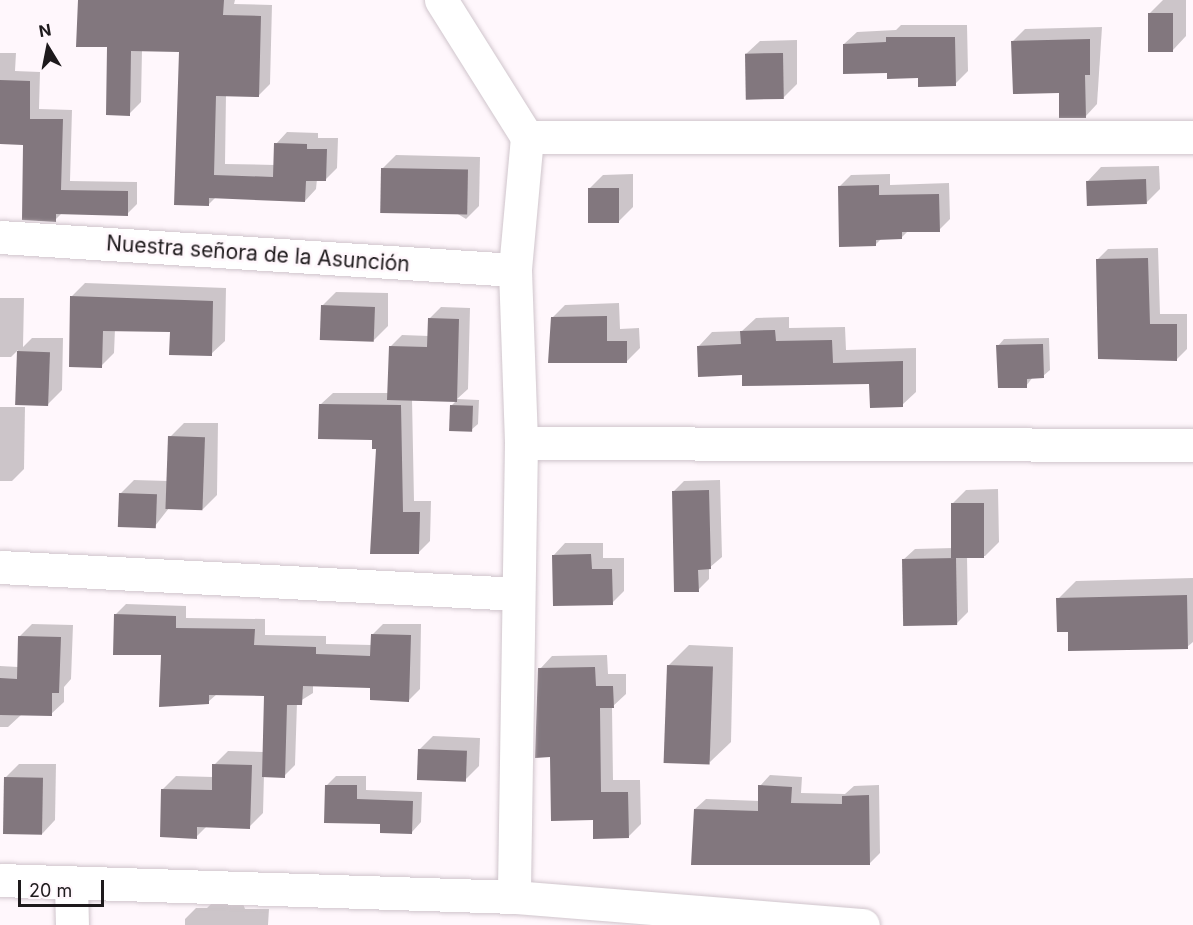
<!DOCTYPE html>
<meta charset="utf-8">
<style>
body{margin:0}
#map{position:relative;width:1193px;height:925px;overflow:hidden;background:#fff7fc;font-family:Inter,sans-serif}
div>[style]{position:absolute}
.shadow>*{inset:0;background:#0003}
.building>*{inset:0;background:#82777e;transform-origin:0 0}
.roads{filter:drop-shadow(0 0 2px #d0c5cc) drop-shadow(0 0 2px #d0c5cc)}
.minor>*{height:33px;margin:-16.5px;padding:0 16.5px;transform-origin:16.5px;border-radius:16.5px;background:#fff}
span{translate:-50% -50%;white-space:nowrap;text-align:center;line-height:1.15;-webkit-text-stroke:5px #fff7fc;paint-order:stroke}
.street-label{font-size:21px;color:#1e1a1c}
.north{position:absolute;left:18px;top:18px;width:60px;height:60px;-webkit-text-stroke:4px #fff7fc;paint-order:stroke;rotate:350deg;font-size:16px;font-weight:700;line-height:24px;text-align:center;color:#1e1a1c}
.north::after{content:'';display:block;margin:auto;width:21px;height:27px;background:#1e1a1c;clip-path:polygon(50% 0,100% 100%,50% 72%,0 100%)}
.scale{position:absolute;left:18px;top:880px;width:86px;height:27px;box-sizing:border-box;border:3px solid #1e1a1c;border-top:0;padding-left:8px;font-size:18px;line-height:21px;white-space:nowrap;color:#1e1a1c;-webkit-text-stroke:4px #fff7fc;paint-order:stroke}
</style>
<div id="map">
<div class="shadow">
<div style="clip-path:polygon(79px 0,235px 0,234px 4px,272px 5px,270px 84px,258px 96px,226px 95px,225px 164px,275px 165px,276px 144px,287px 132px,318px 133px,318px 138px,338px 138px,337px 168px,326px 179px,317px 179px,316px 189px,305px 201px,216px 197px,208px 205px,180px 50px,142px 50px,141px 102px,129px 114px,109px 46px)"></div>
<div style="clip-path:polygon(1163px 0,1186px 0,1186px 36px,1173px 50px,1149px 14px)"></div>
<div style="clip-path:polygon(901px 25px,967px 25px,968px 71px,955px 84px,888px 72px,844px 44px,857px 32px,896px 30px)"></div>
<div style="clip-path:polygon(1102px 27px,1097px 104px,1085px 117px,1013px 41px,1025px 29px)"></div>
<div style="clip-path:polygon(797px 40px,797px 84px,783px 98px,746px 54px,760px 41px)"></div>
<div style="clip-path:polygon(0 53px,16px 53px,15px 71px,40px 72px,39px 109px,72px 110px,70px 181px,137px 182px,137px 204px,127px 214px,63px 212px,55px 220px,25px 144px,0 143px)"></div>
<div style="clip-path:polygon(396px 155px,480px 157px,479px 206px,466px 219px,383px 168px)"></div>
<div style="clip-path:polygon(1159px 166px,1160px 189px,1146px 203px,1088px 181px,1101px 167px)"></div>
<div style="clip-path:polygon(633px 174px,633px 207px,619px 221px,589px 189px,603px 175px)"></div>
<div style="clip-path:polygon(890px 174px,890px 185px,949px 183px,950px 219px,939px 230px,908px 231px,901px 238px,882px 238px,876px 244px,840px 186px,851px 175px)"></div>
<div style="clip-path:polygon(1158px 248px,1160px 314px,1187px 314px,1187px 349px,1177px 359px,1097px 260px,1108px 249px)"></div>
<div style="clip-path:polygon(85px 283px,226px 288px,225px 341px,211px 354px,171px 331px,115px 329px,114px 353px,101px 366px,72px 296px)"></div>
<div style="clip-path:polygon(336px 292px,388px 293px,388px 326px,374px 340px,322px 306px)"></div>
<div style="clip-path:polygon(0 298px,24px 298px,23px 347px,32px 338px,63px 338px,62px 390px,48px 404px,17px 403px,18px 350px,11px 357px,0 357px)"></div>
<div style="clip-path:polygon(619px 303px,620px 329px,639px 328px,640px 348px,627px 361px,552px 318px,565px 305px)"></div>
<div style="clip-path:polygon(441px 307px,470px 308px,468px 389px,457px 399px,479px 400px,478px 424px,471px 430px,451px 406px,457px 400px,412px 399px,414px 501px,431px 501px,430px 541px,418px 553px,374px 439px,321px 404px,333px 393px,389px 393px,391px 346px,402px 335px,429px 336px,429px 319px)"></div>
<div style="clip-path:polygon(789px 317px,789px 328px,845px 327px,846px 350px,916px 348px,916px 392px,902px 405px,871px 382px,743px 374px,699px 346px,712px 332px,742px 331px,756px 318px)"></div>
<div style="clip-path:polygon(1049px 338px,1050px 370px,1043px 376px,1033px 377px,1026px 386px,998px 346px,1004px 339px)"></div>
<div style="clip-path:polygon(0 407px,25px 407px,24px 469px,12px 481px,0 481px)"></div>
<div style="clip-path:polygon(184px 423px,218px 423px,217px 495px,203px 509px,169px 508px,155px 526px,120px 494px,134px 480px,169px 481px,170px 437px)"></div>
<div style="clip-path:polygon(720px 480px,722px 557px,709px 568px,709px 579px,698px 590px,673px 492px,684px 481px)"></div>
<div style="clip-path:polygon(998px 489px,999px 542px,985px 556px,967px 556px,968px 612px,957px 623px,903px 560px,915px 549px,953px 548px,952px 504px,966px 490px)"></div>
<div style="clip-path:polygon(565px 543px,603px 543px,603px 558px,624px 558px,624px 591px,612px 603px,553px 556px)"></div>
<div style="clip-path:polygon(1193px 578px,1193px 642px,1187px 647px,1069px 630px,1058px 599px,1076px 581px)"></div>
<div style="clip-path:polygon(126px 604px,186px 606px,186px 618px,265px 619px,265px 635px,326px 636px,326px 644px,372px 645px,372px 635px,383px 624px,421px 624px,420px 689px,409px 700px,371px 686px,313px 685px,313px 693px,297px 703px,295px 765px,284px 776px,264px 775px,263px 813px,249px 827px,207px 826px,196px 837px,162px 790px,176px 776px,213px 777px,214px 765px,228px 751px,264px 752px,266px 695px,217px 694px,208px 702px,162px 654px,115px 615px)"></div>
<div style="clip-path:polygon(32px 624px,73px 625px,71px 679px,64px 687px,64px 702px,51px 714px,21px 715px,8px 727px,0 727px,0 666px,18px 667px,19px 637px)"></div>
<div style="clip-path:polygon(689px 645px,733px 647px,731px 742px,710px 762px,668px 666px)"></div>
<div style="clip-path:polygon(607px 655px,608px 674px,626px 674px,626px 694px,612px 707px,613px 780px,640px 780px,641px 824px,628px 837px,594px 818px,551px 756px,540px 669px,552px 656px)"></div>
<div style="clip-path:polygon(433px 736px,480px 738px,479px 766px,465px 780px,419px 750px)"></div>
<div style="clip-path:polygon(19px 764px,56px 764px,55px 820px,42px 834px,6px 777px)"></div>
<div style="clip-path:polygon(770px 775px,802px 777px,801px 793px,845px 794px,854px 786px,879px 785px,880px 853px,870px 863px,695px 809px,706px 799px,760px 801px,760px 786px)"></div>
<div style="clip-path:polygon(336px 776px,366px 776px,366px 790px,422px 792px,421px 822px,412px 832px,327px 785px)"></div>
<div style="clip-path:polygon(214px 901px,242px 901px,245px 909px,269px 909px,268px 925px,185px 925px,185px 919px,196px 908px,207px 908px)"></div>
</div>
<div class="building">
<div style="clip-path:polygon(78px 0,224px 0,223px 15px,261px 16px,259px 97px,216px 96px,214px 175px,273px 177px,274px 143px,307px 144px,307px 149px,327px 149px,326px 181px,306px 181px,305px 202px,209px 198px,209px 206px,174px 205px,179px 52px,131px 51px,130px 116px,106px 115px,107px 47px,76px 47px)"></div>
<div style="left:1148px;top:13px;width:25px;height:39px"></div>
<div style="clip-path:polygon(886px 37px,955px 37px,956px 86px,918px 87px,918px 78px,887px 79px,887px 73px,843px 74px,843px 44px,886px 42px)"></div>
<div style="clip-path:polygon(1090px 39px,1090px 75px,1085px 75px,1086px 118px,1059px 118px,1059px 93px,1013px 94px,1011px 41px)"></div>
<div style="left:783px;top:53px;width:46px;height:38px;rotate:89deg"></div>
<div style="clip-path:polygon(0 80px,30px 81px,30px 119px,63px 119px,61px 190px,128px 191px,128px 216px,56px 214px,56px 222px,22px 220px,23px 145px,0 144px)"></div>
<div style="left:381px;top:168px;width:87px;height:45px;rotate:1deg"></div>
<div style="left:1146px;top:179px;width:25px;height:60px;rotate:88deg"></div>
<div style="clip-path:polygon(879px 185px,879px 195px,939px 194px,940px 232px,902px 232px,902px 239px,876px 240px,876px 246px,839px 247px,838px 186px)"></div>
<div style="left:588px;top:188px;width:31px;height:35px"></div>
<div style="clip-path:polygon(1148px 258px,1150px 324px,1177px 324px,1177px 361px,1098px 359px,1096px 259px)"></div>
<div style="clip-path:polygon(70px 296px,213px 301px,212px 356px,169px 355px,170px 332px,103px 331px,102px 368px,69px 367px)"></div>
<div style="left:321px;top:305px;width:54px;height:35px;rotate:2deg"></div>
<div style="clip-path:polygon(607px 316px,607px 341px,627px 341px,627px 363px,548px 363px,551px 317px)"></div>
<div style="clip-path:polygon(428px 318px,459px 319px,457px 402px,387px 400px,389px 346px,427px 347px)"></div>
<div style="clip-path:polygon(775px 330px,776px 341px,832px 340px,833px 363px,903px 361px,903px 407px,870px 408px,869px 384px,742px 386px,742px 375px,698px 377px,697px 346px,741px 344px,740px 331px)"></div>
<div style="clip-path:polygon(1043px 344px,1044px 378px,1027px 379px,1027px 388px,998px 388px,996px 345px)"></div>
<div style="left:17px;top:351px;width:33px;height:54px;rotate:2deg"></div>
<div style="clip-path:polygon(319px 404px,401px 405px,403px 512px,420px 512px,419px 554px,370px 554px,376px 449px,372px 449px,372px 440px,318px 439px)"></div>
<div style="left:450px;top:405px;width:23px;height:26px;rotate:2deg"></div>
<div style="left:168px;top:436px;width:37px;height:73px;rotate:2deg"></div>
<div style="clip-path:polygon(709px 490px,711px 569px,698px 570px,699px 592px,674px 592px,672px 491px)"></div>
<div style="left:119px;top:493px;width:38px;height:34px;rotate:2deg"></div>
<div style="left:951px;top:503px;width:33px;height:55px"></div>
<div style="clip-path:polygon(591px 554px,592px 569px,612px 569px,613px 605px,553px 606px,552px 555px)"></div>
<div style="left:956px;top:558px;width:67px;height:54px;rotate:89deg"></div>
<div style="clip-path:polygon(1187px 595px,1188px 649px,1068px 651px,1068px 632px,1057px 632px,1056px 598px)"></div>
<div style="clip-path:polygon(114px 614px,176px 616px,176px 628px,255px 629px,254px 645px,316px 647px,316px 654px,370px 656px,371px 634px,411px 635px,409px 702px,370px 700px,370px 688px,303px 686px,302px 705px,287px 705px,285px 778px,262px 777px,264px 696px,209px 695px,209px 704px,159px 707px,161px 655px,113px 655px)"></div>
<div style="clip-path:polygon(18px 636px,61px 637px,59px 693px,52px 693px,52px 716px,0 715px,0 678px,17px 679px)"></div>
<div style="left:667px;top:665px;width:46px;height:98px;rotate:2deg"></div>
<div style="clip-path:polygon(595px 667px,596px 686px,613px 686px,614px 708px,600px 708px,601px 792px,628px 792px,629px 838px,593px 839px,593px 820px,551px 821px,550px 757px,535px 758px,538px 668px)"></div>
<div style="left:418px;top:749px;width:49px;height:31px;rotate:2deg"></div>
<div style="clip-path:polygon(212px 764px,252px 765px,250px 829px,197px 827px,197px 839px,160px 837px,161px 789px,212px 790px)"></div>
<div style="left:4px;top:777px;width:39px;height:57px;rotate:1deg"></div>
<div style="clip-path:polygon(325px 785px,357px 785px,357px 799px,413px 801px,412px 834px,380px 833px,380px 824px,324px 823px)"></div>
<div style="clip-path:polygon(758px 785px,792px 787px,791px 803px,842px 804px,842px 796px,869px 795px,870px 865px,691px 865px,694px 809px,758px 811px)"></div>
</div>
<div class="roads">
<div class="minor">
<div style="left:441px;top:0;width:162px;rotate:57.9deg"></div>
<div style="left:527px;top:137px;width:134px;rotate:95.2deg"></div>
<div style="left:515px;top:270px;width:173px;rotate:88deg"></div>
<div style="left:521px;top:443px;width:454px;rotate:90.9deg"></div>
<div style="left:527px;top:137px;width:666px"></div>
<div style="left:0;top:237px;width:516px;rotate:3.67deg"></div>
<div style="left:521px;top:443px;width:672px;rotate:0.17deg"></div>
<div style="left:0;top:567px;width:519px;rotate:2.98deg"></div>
<div style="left:0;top:880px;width:514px;rotate:1.89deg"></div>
<div style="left:514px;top:897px;width:350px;rotate:4.6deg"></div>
<div style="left:71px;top:885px;width:40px;rotate:88.6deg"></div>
</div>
</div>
<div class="street-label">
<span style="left:258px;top:254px;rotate:4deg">Nuestra señora de la Asunción</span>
</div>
<div class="north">N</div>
<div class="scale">20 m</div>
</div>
